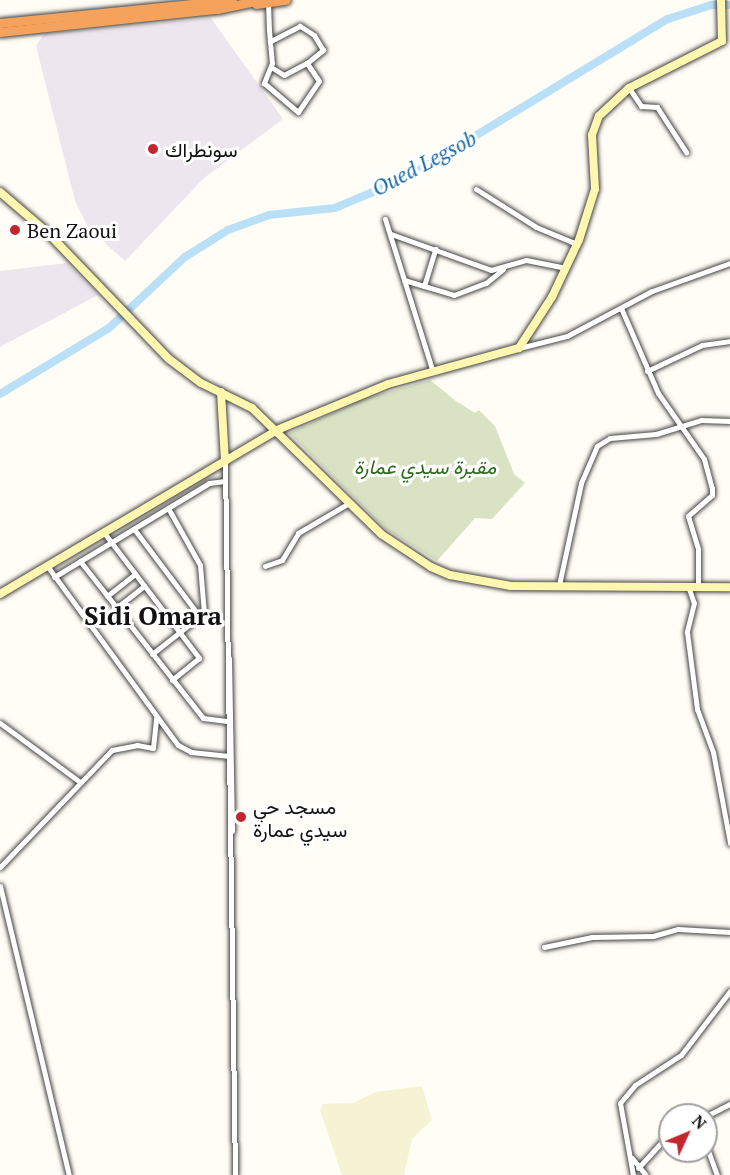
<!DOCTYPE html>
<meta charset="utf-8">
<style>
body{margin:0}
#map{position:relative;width:730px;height:1175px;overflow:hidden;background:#fffdf5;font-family:"PT Serif",Vazirmatn,serif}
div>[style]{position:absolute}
.industrial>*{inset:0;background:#eee6ef}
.farmland>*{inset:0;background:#f6f3d4}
.cemetery>*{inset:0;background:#d9e3c4}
.river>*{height:8px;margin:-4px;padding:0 4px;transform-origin:4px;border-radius:4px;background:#b9e0f7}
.roads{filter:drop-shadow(0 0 2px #444) drop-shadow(0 0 2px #444)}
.street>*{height:5px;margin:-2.5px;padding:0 2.5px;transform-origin:2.5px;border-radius:2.5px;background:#fff}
.secondary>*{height:8px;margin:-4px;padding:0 4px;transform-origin:4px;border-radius:4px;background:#fff6b0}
.highway>*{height:9px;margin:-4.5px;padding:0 4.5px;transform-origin:4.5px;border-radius:4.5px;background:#f5a25d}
.dots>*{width:16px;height:16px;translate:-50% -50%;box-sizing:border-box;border:3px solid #fff;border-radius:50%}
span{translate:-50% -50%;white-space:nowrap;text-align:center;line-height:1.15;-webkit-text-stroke:6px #fff;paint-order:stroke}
.poi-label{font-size:20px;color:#111}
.left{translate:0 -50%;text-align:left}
.park-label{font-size:20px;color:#2f6b1f;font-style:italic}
.water-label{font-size:21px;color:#1768a6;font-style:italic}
.district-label{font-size:26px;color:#111;font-weight:700}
.north{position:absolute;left:658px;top:1103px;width:60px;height:60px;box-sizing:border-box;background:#fff;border:2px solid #a0a0a0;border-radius:50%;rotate:46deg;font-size:16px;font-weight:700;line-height:24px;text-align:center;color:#111}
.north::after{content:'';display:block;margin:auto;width:21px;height:27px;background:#c4262e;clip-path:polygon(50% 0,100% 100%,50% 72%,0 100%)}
</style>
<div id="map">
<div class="industrial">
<div style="clip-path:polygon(211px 18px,283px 119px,204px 178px,125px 261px,89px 229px,75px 201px,36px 46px,44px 34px)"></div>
<div style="clip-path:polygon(67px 263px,98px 295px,0 347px,0 271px)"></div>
</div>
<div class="farmland">
<div style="clip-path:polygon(422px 1086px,432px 1120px,412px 1139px,404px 1175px,342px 1175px,320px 1110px,323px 1104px,353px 1103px,376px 1092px)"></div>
</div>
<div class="cemetery">
<div style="clip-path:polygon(430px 380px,456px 401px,475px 413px,479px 410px,495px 426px,514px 474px,525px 483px,492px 519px,475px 518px,437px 561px,386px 529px,289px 433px,366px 398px)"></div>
</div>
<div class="river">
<div style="left:0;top:394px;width:127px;rotate:-31.2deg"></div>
<div style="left:109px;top:328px;width:104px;rotate:-43.1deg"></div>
<div style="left:185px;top:257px;width:51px;rotate:-32.1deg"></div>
<div style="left:228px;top:230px;width:44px;rotate:-20.1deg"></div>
<div style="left:269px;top:215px;width:66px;rotate:-6.1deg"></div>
<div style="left:335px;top:208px;width:77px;rotate:-22.9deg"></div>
<div style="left:406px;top:178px;width:306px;rotate:-31.3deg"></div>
<div style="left:668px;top:19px;width:45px;rotate:-18deg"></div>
<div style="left:711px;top:5px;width:19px"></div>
</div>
<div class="roads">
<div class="street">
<div style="left:268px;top:2px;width:28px;rotate:88deg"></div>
<div style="left:269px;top:30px;width:33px;rotate:85deg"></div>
<div style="left:272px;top:63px;width:22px;rotate:112deg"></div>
<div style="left:264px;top:83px;width:45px;rotate:40.5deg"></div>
<div style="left:298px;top:112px;width:37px;rotate:-56deg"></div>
<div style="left:319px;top:81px;width:22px;rotate:-124deg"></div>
<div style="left:307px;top:63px;width:21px;rotate:-39deg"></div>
<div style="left:323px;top:50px;width:17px;rotate:-121deg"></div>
<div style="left:314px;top:35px;width:17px;rotate:-147deg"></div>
<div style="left:300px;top:26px;width:34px;rotate:153deg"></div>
<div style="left:271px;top:67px;width:15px;rotate:32deg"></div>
<div style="left:284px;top:75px;width:26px;rotate:-28deg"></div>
<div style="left:629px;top:88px;width:22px;rotate:56deg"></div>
<div style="left:641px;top:106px;width:16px;rotate:4deg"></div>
<div style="left:657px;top:107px;width:54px;rotate:57.2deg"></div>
<div style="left:476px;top:189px;width:71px;rotate:32.3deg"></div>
<div style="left:536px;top:227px;width:44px;rotate:22.5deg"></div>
<div style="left:385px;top:219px;width:160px;rotate:72.6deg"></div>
<div style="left:391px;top:234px;width:106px;rotate:19.8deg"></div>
<div style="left:491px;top:270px;width:36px;rotate:-16deg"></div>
<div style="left:526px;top:260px;width:41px;rotate:11.3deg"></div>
<div style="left:404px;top:280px;width:52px;rotate:16.7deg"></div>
<div style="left:454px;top:295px;width:34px;rotate:-21deg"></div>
<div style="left:486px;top:283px;width:22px;rotate:-39deg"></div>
<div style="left:424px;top:286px;width:39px;rotate:-73deg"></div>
<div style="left:621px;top:308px;width:93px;rotate:66.5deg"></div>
<div style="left:658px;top:393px;width:80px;rotate:55.1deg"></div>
<div style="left:704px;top:459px;width:30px;rotate:75deg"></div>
<div style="left:712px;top:488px;width:7px;rotate:90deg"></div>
<div style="left:712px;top:495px;width:32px;rotate:139deg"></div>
<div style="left:688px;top:516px;width:34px;rotate:73deg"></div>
<div style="left:698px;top:549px;width:37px;rotate:90deg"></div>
<div style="left:519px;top:348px;width:49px;rotate:-14deg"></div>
<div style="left:567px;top:336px;width:96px;rotate:-27.9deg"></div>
<div style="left:652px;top:291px;width:83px;rotate:-19.7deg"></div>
<div style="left:647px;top:371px;width:61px;rotate:-25.3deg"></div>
<div style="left:702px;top:345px;width:28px;rotate:-8deg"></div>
<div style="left:225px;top:461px;width:714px;rotate:89.2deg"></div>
<div style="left:134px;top:529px;width:110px;rotate:53.1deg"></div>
<div style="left:105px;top:534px;width:156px;rotate:52.8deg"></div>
<div style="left:199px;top:658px;width:35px;rotate:141deg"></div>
<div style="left:80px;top:561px;width:199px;rotate:51.9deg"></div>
<div style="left:203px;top:718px;width:26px;rotate:7deg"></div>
<div style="left:265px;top:566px;width:18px;rotate:-19deg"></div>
<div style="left:282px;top:560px;width:31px;rotate:-59deg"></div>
<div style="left:298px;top:533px;width:59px;rotate:-30.5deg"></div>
<div style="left:48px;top:567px;width:220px;rotate:53.9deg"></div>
<div style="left:178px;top:745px;width:15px;rotate:28deg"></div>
<div style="left:191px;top:752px;width:36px;rotate:6deg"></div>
<div style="left:54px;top:577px;width:181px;rotate:-31.2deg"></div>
<div style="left:209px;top:483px;width:16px;rotate:-7deg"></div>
<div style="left:559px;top:585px;width:104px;rotate:-77.8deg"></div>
<div style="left:581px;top:483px;width:40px;rotate:-66.6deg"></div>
<div style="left:597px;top:446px;width:15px;rotate:-32deg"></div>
<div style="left:610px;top:438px;width:46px;rotate:-5deg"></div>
<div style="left:656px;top:434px;width:47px;rotate:-17.3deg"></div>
<div style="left:701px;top:420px;width:29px;rotate:2deg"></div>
<div style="left:688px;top:586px;width:18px;rotate:71deg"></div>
<div style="left:694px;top:603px;width:30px;rotate:104deg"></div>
<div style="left:687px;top:632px;width:78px;rotate:82.6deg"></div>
<div style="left:697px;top:709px;width:46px;rotate:69.6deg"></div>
<div style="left:713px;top:752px;width:93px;rotate:79.4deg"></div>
<div style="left:107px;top:596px;width:36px;rotate:-38deg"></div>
<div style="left:116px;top:608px;width:36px;rotate:-38deg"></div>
<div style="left:152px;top:654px;width:66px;rotate:-38.3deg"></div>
<div style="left:204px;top:613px;width:48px;rotate:-94.8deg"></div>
<div style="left:200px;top:565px;width:65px;rotate:-119.3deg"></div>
<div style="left:229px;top:658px;width:173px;rotate:89deg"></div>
<div style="left:0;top:723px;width:99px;rotate:36.4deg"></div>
<div style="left:0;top:867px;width:162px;rotate:-46.3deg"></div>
<div style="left:112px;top:750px;width:25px;rotate:-11deg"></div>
<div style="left:137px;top:745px;width:16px;rotate:11deg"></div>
<div style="left:153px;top:748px;width:31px;rotate:-84deg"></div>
<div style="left:0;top:886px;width:297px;rotate:76.6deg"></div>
<div style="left:544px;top:947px;width:49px;rotate:-11.8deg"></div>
<div style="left:592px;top:937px;width:61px;rotate:-0.9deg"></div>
<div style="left:653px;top:936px;width:26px;rotate:-16deg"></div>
<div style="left:678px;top:929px;width:52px;rotate:3.3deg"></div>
<div style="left:706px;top:1130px;width:15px;rotate:-82deg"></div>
<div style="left:708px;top:1115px;width:25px;rotate:-27deg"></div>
<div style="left:706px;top:1145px;width:32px;rotate:70deg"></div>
<div style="left:632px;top:1158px;width:22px;rotate:51deg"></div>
<div style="left:638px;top:1168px;width:47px;rotate:-47.6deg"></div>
<div style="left:633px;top:1175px;width:73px;rotate:-100.2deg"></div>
<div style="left:620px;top:1103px;width:23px;rotate:-50deg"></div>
<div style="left:635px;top:1085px;width:55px;rotate:-33.1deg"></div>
<div style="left:681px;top:1055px;width:81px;rotate:-52.6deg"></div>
</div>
<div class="secondary">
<div style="left:0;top:192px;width:65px;rotate:40.6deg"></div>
<div style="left:49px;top:234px;width:173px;rotate:46.2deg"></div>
<div style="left:169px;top:359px;width:40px;rotate:37deg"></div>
<div style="left:201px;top:383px;width:57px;rotate:26.1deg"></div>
<div style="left:252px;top:408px;width:180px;rotate:44.3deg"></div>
<div style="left:381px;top:534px;width:60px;rotate:33.4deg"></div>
<div style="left:431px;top:567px;width:21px;rotate:23deg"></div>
<div style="left:450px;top:575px;width:62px;rotate:10.2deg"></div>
<div style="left:511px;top:586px;width:219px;rotate:0.3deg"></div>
<div style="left:221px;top:392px;width:69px;rotate:86.7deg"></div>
<div style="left:0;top:594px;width:322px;rotate:-30.6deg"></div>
<div style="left:277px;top:430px;width:120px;rotate:-22.5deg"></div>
<div style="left:388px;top:384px;width:136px;rotate:-15.4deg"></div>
<div style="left:519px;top:348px;width:61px;rotate:-57.1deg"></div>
<div style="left:552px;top:297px;width:63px;rotate:-64.7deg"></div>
<div style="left:579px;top:240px;width:53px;rotate:-72.6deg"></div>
<div style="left:595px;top:189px;width:54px;rotate:-93.2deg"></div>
<div style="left:592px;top:135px;width:20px;rotate:-70deg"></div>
<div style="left:599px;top:116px;width:41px;rotate:-43deg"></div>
<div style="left:629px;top:88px;width:104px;rotate:-26.8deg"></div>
<div style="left:722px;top:41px;width:41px;rotate:-91.4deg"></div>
</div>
<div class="highway">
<div style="left:256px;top:4px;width:30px;rotate:-8deg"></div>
<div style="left:0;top:23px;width:233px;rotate:-5.7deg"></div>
<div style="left:0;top:32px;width:218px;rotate:-6.1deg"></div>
<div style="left:217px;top:9px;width:45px;rotate:-11.6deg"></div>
</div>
</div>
<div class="dots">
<div style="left:153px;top:149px;background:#c4262e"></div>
<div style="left:15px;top:230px;background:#c4262e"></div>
<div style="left:241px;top:817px;background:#c4262e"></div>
</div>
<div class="poi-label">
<span class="left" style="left:165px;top:149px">سونطراك</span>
<span class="left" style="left:27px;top:230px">Ben Zaoui</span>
<span class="left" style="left:253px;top:818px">مسجد حي<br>سيدي عمارة</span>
</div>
<div class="park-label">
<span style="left:425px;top:466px">مقبرة سيدي عمارة</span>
</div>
<div class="water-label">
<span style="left:424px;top:163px;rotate:-28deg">Oued Legsob</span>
</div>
<div class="district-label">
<span style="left:153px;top:616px">Sidi Omara</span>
</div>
<div class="north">N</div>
</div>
